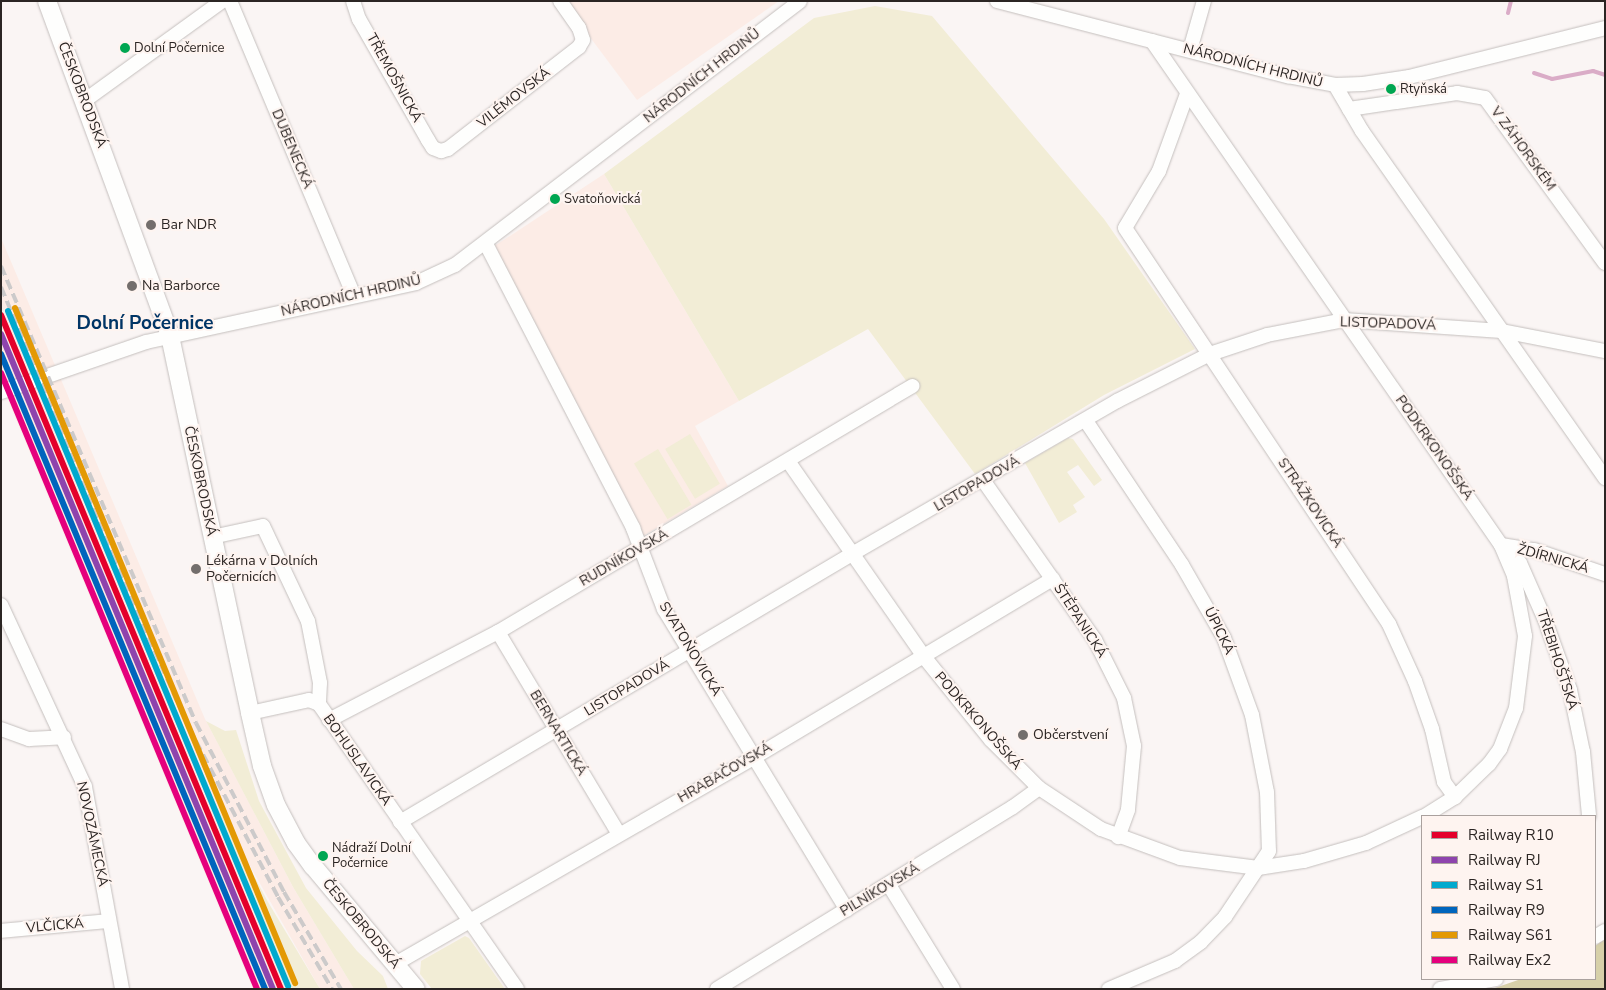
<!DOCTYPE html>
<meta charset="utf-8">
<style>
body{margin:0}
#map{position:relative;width:1606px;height:990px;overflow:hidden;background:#faf5f4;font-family:"Nunito Sans",sans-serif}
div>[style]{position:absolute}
.built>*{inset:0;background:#fcece6}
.green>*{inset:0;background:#f2edd6;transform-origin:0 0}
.forest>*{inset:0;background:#d7d0a9}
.stream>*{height:4px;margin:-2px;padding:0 2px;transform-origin:2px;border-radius:2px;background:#daacc7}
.roads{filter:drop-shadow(0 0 1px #c4bfbd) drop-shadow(0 0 1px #c4bfbd)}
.minor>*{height:14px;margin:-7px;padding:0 7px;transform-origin:7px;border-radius:7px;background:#fefefd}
.major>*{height:18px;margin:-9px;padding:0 9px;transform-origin:9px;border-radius:9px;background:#fefefd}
.rail>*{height:4px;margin-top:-2px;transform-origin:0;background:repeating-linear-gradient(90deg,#cccaca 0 10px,transparent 0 15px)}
.rail-1>*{height:6px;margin:-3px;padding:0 3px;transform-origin:3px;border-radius:3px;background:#e4002b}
.rail-2>*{height:6px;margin:-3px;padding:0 3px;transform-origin:3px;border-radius:3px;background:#8e44ad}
.rail-3>*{height:6px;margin:-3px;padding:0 3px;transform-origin:3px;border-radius:3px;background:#00a9ce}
.rail-4>*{height:6px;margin:-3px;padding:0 3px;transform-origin:3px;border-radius:3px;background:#0065bd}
.rail-5>*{height:6px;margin:-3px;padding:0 3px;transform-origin:3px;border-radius:3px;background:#e39904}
.rail-6>*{height:6px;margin:-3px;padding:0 3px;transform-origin:3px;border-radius:3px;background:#e5007d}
.dots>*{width:14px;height:14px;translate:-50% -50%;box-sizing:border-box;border:2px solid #fef4f0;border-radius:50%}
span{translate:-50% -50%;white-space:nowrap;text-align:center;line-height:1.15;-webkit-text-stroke:4px #fef4f0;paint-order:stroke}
.bus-label{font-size:13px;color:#2b2523}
.left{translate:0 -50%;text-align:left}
.street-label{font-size:14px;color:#2b2523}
.poi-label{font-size:14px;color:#2b2523}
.district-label{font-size:19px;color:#003566;font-weight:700}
.frame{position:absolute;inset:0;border:2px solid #2b2523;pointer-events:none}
.legend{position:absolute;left:1421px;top:815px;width:175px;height:165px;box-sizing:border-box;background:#fef4f0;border:1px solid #aaa19e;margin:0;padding:6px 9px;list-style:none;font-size:15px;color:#2b2523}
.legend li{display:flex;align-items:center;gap:10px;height:25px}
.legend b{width:25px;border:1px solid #aaa19e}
</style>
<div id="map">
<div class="built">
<div style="clip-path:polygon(563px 1px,779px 1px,637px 100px)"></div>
<div style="clip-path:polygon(604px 174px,739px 401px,695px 426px,728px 486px,643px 536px,493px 247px)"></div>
<div style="clip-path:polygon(1px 238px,205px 719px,293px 887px,354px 989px,320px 989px,217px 808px,293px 989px,253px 989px,1px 383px)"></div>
</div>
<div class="green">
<div style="clip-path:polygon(875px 6px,932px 16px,1104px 219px,1195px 349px,1104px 395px,975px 474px,868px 329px,739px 401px,604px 174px,814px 18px)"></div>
<div style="left:690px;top:434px;width:58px;height:29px;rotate:59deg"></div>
<div style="clip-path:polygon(1068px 438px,1073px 439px,1102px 480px,1094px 486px,1078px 465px,1067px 472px,1085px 497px,1073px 505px,1077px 512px,1059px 523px,1025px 463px)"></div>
<div style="left:658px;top:449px;width:65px;height:28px;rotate:59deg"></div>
<div style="clip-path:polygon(206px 721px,225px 731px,236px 730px,259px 801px,306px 888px,357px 951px,383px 976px,388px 989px,354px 989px,293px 887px)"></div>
<div style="clip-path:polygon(214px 801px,268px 902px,320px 989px,292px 989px)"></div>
<div style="clip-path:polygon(465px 936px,469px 938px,505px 989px,432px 989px,420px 974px,421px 961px)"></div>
</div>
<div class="forest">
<div style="clip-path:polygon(1605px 939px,1605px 989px,1492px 989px,1521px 979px,1595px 979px,1595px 946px)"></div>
</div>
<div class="stream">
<div style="left:1508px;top:13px;width:12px;rotate:-76deg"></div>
<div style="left:1534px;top:73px;width:19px;rotate:18deg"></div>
<div style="left:1552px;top:79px;width:42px;rotate:-11deg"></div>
<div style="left:1593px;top:71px;width:13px;rotate:18deg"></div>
</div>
<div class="roads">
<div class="minor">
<div style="left:230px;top:1px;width:320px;rotate:67.2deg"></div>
<div style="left:353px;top:1px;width:19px;rotate:72deg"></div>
<div style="left:359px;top:19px;width:139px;rotate:60.3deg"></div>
<div style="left:428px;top:140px;width:9px;rotate:58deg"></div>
<div style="left:433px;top:148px;width:9px;rotate:21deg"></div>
<div style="left:441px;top:151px;width:7px;rotate:-16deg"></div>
<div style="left:448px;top:149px;width:166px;rotate:-37.9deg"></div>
<div style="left:579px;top:47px;width:8px;rotate:-60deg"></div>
<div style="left:583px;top:40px;width:13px;rotate:-108deg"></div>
<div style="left:579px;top:28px;width:33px;rotate:-125deg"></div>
<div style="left:997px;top:1px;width:301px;rotate:14.5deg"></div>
<div style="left:1288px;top:76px;width:48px;rotate:10.8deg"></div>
<div style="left:1335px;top:85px;width:28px;rotate:-2deg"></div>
<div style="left:1363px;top:84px;width:47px;rotate:-8.7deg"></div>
<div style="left:1409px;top:77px;width:202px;rotate:-14deg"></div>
<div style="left:1152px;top:41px;width:613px;rotate:55.3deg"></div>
<div style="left:1501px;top:545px;width:34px;rotate:67deg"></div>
<div style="left:1514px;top:576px;width:61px;rotate:79.6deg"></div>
<div style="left:1525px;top:636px;width:73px;rotate:97.1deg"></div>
<div style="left:1516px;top:708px;width:44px;rotate:111.3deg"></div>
<div style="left:1500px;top:749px;width:19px;rotate:126deg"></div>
<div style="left:1489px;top:764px;width:47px;rotate:135.9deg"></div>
<div style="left:1455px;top:797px;width:36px;rotate:148deg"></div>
<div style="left:1190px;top:50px;width:51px;rotate:-74.1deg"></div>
<div style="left:1335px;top:85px;width:53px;rotate:59.6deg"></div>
<div style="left:1362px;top:131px;width:424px;rotate:55deg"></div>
<div style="left:1187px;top:94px;width:82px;rotate:110deg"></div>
<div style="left:1159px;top:171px;width:66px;rotate:120.8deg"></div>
<div style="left:1125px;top:228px;width:476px;rotate:56.3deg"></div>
<div style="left:1389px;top:624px;width:63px;rotate:65.5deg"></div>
<div style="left:1415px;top:681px;width:51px;rotate:70.5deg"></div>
<div style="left:1432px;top:729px;width:54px;rotate:77.2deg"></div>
<div style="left:1444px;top:782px;width:19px;rotate:54deg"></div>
<div style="left:84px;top:101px;width:170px;rotate:-35.9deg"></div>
<div style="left:1349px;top:109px;width:109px;rotate:-8.4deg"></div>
<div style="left:1457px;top:93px;width:28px;rotate:10deg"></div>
<div style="left:1485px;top:98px;width:204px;rotate:54deg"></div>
<div style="left:486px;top:244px;width:320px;rotate:62.6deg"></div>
<div style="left:633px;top:528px;width:87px;rotate:69.1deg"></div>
<div style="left:664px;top:609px;width:352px;rotate:58.7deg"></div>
<div style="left:1px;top:392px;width:153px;rotate:-19deg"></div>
<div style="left:146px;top:342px;width:276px;rotate:-12.3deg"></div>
<div style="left:416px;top:283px;width:43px;rotate:-24.8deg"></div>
<div style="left:455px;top:265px;width:434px;rotate:-37.4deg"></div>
<div style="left:1086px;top:421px;width:173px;rotate:56.3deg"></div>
<div style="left:1182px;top:565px;width:84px;rotate:60.1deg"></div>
<div style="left:1224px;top:638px;width:82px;rotate:70deg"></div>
<div style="left:1252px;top:715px;width:78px;rotate:79deg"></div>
<div style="left:1267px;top:792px;width:59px;rotate:88.1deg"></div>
<div style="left:1269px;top:851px;width:79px;rotate:123.7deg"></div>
<div style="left:1225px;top:917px;width:35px;rotate:134deg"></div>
<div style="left:1201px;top:942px;width:32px;rotate:144deg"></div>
<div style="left:1175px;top:961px;width:72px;rotate:157deg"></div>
<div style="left:788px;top:461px;width:240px;rotate:55.2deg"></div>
<div style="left:925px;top:658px;width:105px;rotate:51.2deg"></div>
<div style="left:991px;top:740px;width:68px;rotate:45deg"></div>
<div style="left:1039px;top:788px;width:74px;rotate:33.5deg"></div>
<div style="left:1101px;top:829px;width:84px;rotate:20.2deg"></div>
<div style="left:1180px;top:858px;width:79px;rotate:7.3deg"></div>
<div style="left:1258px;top:868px;width:47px;rotate:-8.7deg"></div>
<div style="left:1304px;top:861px;width:65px;rotate:-16.2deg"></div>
<div style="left:1366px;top:843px;width:62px;rotate:-24.9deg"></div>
<div style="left:983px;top:480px;width:195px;rotate:55deg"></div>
<div style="left:1095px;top:640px;width:65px;rotate:63.4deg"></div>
<div style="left:1124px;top:698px;width:49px;rotate:78.2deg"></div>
<div style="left:1134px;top:746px;width:64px;rotate:95.4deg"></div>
<div style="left:1128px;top:810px;width:29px;rotate:110deg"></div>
<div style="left:212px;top:537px;width:52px;rotate:-12.2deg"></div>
<div style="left:263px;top:526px;width:105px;rotate:64.7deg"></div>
<div style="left:308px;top:621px;width:63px;rotate:79deg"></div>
<div style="left:320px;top:683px;width:21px;rotate:93deg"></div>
<div style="left:319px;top:704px;width:347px;rotate:55.2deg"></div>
<div style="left:1501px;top:545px;width:33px;rotate:9deg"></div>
<div style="left:1534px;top:550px;width:75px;rotate:18.7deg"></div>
<div style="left:1507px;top:550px;width:18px;rotate:45deg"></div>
<div style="left:1520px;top:563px;width:62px;rotate:66.3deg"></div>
<div style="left:1545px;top:620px;width:74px;rotate:70.3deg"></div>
<div style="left:1570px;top:690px;width:63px;rotate:78.2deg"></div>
<div style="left:1583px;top:752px;width:64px;rotate:84.6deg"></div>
<div style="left:1px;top:605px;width:200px;rotate:65.2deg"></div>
<div style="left:85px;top:787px;width:205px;rotate:79.6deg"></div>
<div style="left:498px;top:632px;width:235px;rotate:59.1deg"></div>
<div style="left:250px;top:713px;width:60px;rotate:-12.4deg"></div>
<div style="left:309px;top:700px;width:11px;rotate:22deg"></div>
<div style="left:329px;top:720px;width:191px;rotate:-27.5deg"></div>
<div style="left:498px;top:632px;width:482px;rotate:-30.7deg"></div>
<div style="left:1px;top:729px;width:30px;rotate:20deg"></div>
<div style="left:29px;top:739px;width:35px;rotate:-3deg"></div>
<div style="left:400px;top:822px;width:525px;rotate:-30.66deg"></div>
<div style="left:852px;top:554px;width:306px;rotate:-30deg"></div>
<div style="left:1117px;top:401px;width:104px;rotate:-26.8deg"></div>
<div style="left:1210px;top:354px;width:60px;rotate:-18.4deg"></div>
<div style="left:1267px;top:335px;width:78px;rotate:-11deg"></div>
<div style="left:1344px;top:320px;width:158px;rotate:4deg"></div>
<div style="left:1502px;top:331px;width:105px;rotate:11deg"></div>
<div style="left:889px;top:885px;width:122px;rotate:58.4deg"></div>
<div style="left:1px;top:931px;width:108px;rotate:-5.3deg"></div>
<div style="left:1595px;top:937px;width:12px;rotate:-31deg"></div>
<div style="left:395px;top:964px;width:415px;rotate:-29.9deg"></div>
<div style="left:755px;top:757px;width:347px;rotate:-30.9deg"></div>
<div style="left:717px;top:989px;width:347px;rotate:-31.6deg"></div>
<div style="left:1013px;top:807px;width:32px;rotate:-36deg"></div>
<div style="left:1440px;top:989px;width:57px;rotate:-10.1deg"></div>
</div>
<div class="major">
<div style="left:47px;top:1px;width:357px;rotate:69.8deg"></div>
<div style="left:170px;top:336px;width:385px;rotate:78deg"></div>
<div style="left:250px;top:713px;width:54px;rotate:77.2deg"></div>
<div style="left:262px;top:766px;width:41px;rotate:70.3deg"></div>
<div style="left:276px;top:805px;width:43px;rotate:62.2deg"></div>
<div style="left:296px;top:843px;width:29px;rotate:54deg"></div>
<div style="left:313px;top:866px;width:160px;rotate:50.1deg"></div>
</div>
</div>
<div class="rail">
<div style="left:1px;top:266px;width:497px;rotate:66.9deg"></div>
<div style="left:196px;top:723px;width:191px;rotate:62.5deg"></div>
<div style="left:284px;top:892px;width:113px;rotate:59.6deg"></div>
<div style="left:1px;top:287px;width:290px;rotate:67.5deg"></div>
<div style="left:112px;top:555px;width:189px;rotate:66deg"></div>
<div style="left:189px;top:728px;width:191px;rotate:62.2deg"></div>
<div style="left:278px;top:897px;width:107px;rotate:59.6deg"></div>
</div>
<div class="rail-1">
<div style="left:1px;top:315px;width:730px;rotate:67.44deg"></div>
</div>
<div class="rail-2">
<div style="left:1px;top:334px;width:709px;rotate:67.45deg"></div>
</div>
<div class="rail-3">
<div style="left:8px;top:311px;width:731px;rotate:67.47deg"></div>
</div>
<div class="rail-4">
<div style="left:1px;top:354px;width:688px;rotate:67.42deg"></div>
</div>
<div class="rail-5">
<div style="left:15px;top:308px;width:731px;rotate:67.47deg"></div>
</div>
<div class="rail-6">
<div style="left:1px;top:373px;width:667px;rotate:67.43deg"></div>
</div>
<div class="dots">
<div style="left:125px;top:48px;background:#00a651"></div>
<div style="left:1391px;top:89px;background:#00a651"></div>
<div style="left:555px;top:199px;background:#00a651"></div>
<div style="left:151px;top:225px;background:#736e6c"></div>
<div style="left:132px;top:286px;background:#736e6c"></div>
<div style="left:196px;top:569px;background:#736e6c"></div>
<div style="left:1023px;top:735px;background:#736e6c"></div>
<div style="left:323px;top:856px;background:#00a651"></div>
</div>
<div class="bus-label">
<span class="left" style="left:134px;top:48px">Dolní Počernice</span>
<span class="left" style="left:1400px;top:89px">Rtyňská</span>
<span class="left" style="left:564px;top:199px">Svatoňovická</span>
<span class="left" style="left:332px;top:856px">Nádraží Dolní<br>Počernice</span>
</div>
<div class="street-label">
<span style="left:1253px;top:66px;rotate:14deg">NÁRODNÍCH HRDINŮ</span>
<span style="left:702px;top:76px;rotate:-38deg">NÁRODNÍCH HRDINŮ</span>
<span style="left:394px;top:78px;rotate:61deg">TŘEMOŠNICKÁ</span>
<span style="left:82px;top:95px;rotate:69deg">ČESKOBRODSKÁ</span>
<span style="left:514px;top:98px;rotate:-38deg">VILÉMOVSKÁ</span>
<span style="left:292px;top:149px;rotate:67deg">DUBENECKÁ</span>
<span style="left:1523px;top:149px;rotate:54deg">V ZÁHORSKÉM</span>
<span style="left:351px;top:296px;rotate:-13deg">NÁRODNÍCH HRDINŮ</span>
<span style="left:1388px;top:324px;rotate:2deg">LISTOPADOVÁ</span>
<span style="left:1434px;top:448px;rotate:55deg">PODKRKONOŠSKÁ</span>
<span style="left:200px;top:481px;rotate:78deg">ČESKOBRODSKÁ</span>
<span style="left:977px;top:484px;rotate:-30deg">LISTOPADOVÁ</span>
<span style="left:1310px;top:503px;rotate:56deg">STRÁŽKOVICKÁ</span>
<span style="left:624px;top:558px;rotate:-30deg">RUDNÍKOVSKÁ</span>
<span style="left:1553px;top:559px;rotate:16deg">ŽDÍRNICKÁ</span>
<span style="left:1080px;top:621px;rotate:57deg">ŠTĚPANICKÁ</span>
<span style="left:1219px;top:631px;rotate:64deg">ÚPICKÁ</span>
<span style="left:690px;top:649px;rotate:59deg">SVATOŇOVICKÁ</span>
<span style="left:1557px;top:660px;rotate:72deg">TŘEBIHOŠŤSKÁ</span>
<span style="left:627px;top:688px;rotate:-31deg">LISTOPADOVÁ</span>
<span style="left:978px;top:721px;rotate:49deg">PODKRKONOŠSKÁ</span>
<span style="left:558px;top:733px;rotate:59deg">BERNARTICKÁ</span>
<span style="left:357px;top:760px;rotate:55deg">BOHUSLAVICKÁ</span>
<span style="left:725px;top:773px;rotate:-30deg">HRABAČOVSKÁ</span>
<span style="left:92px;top:834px;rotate:78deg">NOVOZÁMECKÁ</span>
<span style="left:880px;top:890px;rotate:-31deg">PILNÍKOVSKÁ</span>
<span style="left:361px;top:924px;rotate:50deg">ČESKOBRODSKÁ</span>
<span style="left:55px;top:926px;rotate:-5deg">VLČICKÁ</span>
</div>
<div class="poi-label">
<span class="left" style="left:161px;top:225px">Bar NDR</span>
<span class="left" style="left:142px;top:286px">Na Barborce</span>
<span class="left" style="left:206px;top:569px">Lékárna v Dolních<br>Počernicích</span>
<span class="left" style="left:1033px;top:735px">Občerstvení</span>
</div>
<div class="district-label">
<span style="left:145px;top:324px">Dolní Počernice</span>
</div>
<div class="frame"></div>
<ul class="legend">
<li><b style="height:6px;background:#e4002b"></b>Railway R10</li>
<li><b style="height:6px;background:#8e44ad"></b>Railway RJ</li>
<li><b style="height:6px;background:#00a9ce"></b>Railway S1</li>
<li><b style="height:6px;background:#0065bd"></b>Railway R9</li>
<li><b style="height:6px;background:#e39904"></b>Railway S61</li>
<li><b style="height:6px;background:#e5007d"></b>Railway Ex2</li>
</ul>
</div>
